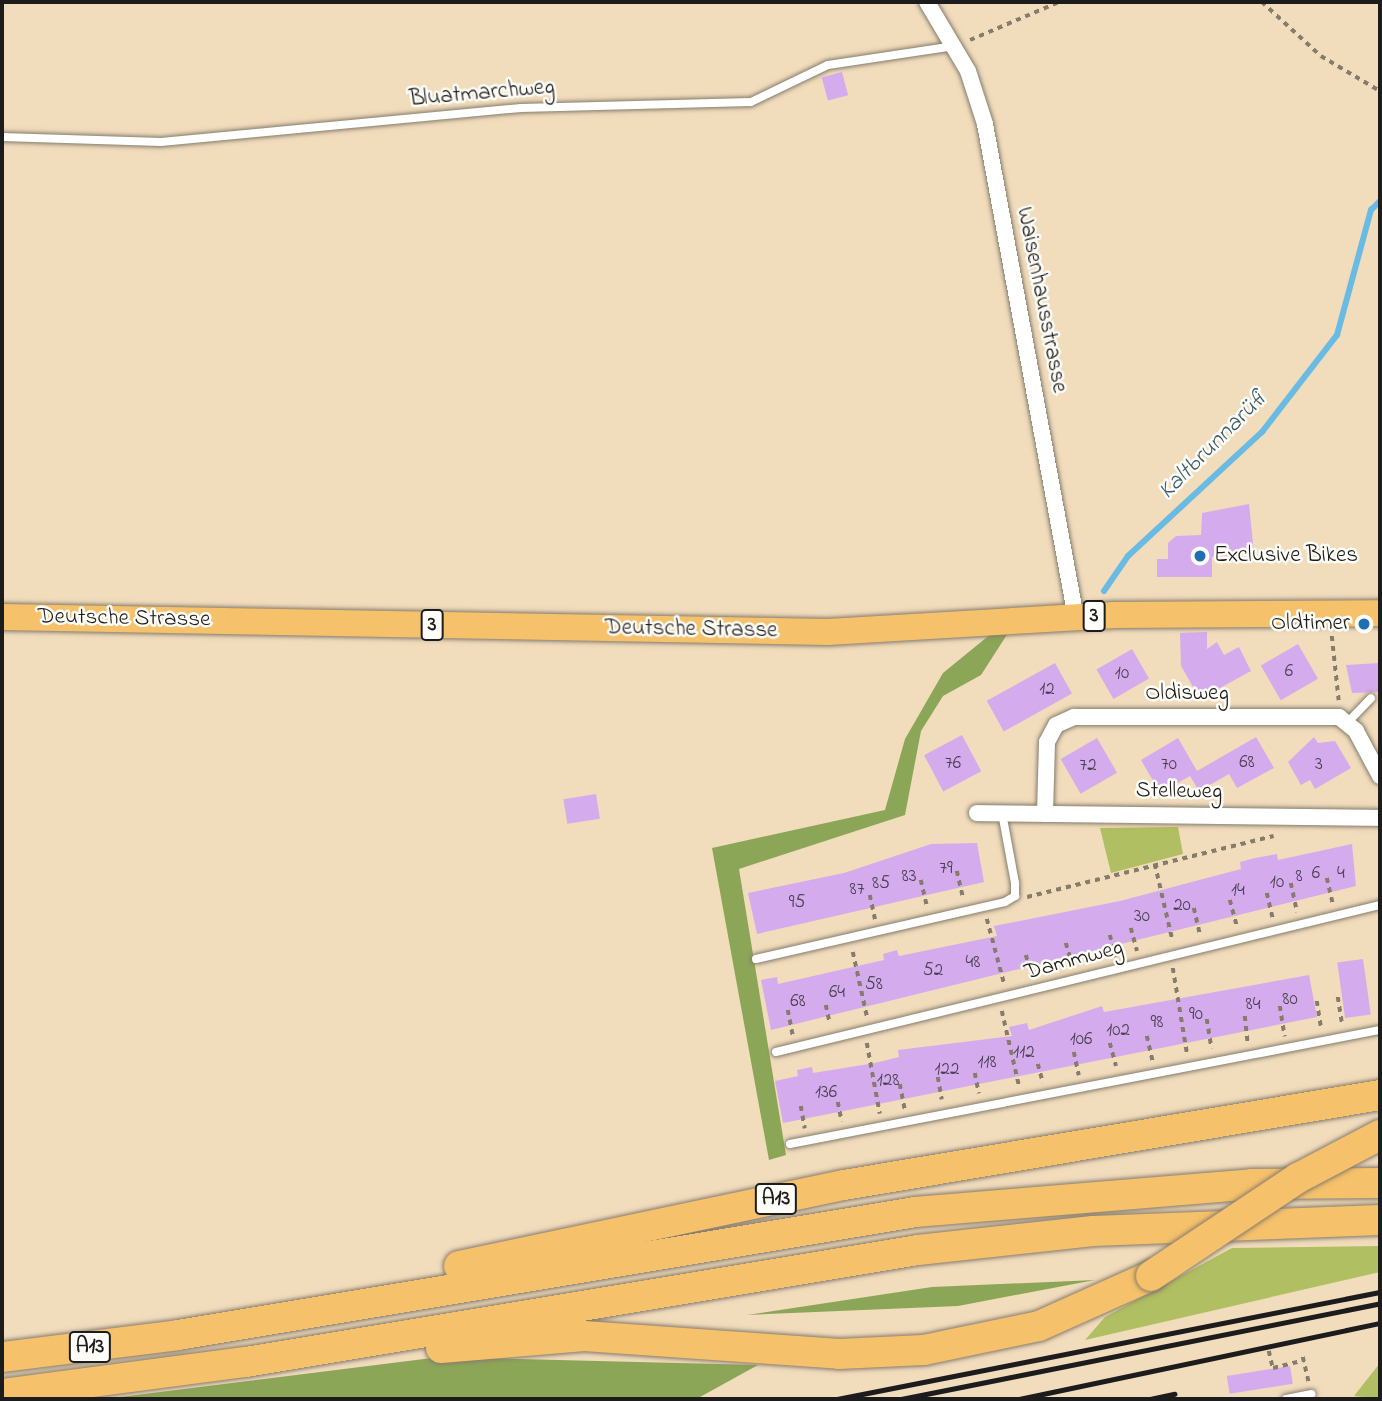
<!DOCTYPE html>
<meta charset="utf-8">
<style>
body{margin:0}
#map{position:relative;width:1382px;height:1401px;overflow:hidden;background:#f1dcbc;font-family:"Indie Flower",sans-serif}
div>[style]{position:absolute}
.green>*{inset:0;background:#b0bf61}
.forest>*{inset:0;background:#8ca657}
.stream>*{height:6px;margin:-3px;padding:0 3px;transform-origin:3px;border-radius:3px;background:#69bbe4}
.building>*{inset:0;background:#d4aced;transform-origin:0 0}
.path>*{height:3.5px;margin-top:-1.75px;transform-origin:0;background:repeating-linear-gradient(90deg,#867c6c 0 5px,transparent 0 10px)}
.roads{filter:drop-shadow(0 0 2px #867c6c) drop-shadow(0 0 2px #867c6c)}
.service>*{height:8px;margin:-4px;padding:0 4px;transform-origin:4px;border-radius:4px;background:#fff}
.minor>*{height:16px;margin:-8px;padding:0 8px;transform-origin:8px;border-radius:8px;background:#fff}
.primary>*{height:26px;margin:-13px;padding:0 13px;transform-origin:13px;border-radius:13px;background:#f5c16b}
.motorway>*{height:30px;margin:-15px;padding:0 15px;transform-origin:15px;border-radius:15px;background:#f5c16b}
.rail>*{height:5px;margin:-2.5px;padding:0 2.5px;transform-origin:2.5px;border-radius:2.5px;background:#1c1c1c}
.bridges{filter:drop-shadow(0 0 2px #867c6c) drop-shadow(0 0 2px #867c6c)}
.motorway-bridge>*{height:30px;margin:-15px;padding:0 15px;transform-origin:15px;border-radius:15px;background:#f5c16b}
.dots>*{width:19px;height:19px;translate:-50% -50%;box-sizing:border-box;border:4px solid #fdfcf7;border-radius:50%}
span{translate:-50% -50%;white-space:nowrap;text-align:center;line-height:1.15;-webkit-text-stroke:5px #fdfcf7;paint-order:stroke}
.number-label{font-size:19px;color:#4a4050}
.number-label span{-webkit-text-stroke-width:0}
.shield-label span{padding:2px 5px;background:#fdfcf7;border:2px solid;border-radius:5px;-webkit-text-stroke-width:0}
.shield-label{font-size:21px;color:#1c1c1c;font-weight:700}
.street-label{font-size:23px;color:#1c1c1c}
.poi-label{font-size:23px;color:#1c1c1c}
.left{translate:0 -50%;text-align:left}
.right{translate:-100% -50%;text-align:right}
.water-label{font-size:24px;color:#3b5c6c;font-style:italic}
.frame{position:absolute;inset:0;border:4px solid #1c1c1c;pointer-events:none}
</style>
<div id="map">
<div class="green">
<div style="clip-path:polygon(1178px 827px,1183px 854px,1111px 873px,1100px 828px)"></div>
<div style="clip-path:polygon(1380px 1246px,1380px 1272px,1085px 1340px,1105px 1317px,1232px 1248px)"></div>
<div style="clip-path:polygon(1380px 1363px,1380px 1399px,1354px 1396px)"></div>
</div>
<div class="forest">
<div style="clip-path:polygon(992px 633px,1008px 633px,981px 675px,943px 696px,921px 731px,905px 815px,739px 869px,786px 1155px,769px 1160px,712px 848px,885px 810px,905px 739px,943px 673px)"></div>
<div style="clip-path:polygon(1095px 1280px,958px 1306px,747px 1315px,932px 1287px)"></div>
<div style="clip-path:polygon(440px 1357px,758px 1365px,700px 1397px,667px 1399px,104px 1399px)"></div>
</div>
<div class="stream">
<div style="left:1104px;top:591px;width:42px;rotate:-55.6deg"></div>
<div style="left:1128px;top:556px;width:183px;rotate:-42.8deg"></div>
<div style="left:1262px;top:432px;width:123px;rotate:-52.3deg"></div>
<div style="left:1337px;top:335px;width:130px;rotate:-74.8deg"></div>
<div style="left:1371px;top:210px;width:13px;rotate:-45deg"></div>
</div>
<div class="building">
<div style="left:842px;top:72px;width:24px;height:21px;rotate:75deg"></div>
<div style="clip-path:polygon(1249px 504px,1254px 553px,1212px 557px,1212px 577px,1157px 577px,1157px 559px,1168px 559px,1168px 543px,1176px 536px,1201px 535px,1202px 513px)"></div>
<div style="clip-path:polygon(1207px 632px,1207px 649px,1217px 642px,1224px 655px,1239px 647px,1251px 671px,1200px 699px,1181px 666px,1180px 633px)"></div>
<div style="left:1298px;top:644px;width:40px;height:43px;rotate:60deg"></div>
<div style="left:1132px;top:649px;width:34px;height:41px;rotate:60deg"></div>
<div style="left:1055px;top:663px;width:35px;height:78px;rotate:61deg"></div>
<div style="clip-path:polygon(1380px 663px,1380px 692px,1352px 693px,1346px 665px)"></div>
<div style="left:962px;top:735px;width:41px;height:43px;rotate:62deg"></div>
<div style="clip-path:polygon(1256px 737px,1274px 768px,1237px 788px,1229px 774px,1199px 791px,1190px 776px,1160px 793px,1141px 760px,1178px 738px,1197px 771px)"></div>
<div style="clip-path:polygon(1314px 737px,1318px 743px,1335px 741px,1351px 768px,1315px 789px,1310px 780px,1301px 785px,1288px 762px)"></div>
<div style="left:1097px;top:738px;width:40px;height:42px;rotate:60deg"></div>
<div style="left:596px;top:794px;width:25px;height:33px;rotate:81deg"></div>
<div style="clip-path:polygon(977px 843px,984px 882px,757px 934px,748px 893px,844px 873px,931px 844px)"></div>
<div style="clip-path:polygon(1352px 844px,1356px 886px,771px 1030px,761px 980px,777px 977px,778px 984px,884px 960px,883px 954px,897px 950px,899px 956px,997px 936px,994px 926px,1120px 901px,1241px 869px,1240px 862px,1255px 858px,1277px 854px,1278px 860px)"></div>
<div style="left:1363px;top:959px;width:56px;height:26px;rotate:82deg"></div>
<div style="clip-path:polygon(1309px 975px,1317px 1017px,783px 1123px,775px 1081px,798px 1076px,797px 1070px,812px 1067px,813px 1073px,875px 1063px,899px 1057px,898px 1050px,1012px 1036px,1009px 1027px,1027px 1023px,1029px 1030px,1102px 1006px,1104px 1012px)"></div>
<div style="left:1290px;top:1366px;width:18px;height:64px;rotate:81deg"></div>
</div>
<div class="path">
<div style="left:1262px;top:2px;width:80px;rotate:42.5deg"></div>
<div style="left:1321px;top:56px;width:69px;rotate:30.7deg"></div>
<div style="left:970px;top:40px;width:97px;rotate:-23.1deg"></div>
<div style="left:1332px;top:636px;width:65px;rotate:83.9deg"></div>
<div style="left:1155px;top:864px;width:80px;rotate:77deg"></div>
<div style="left:957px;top:871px;width:28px;rotate:77deg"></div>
<div style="left:1327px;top:878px;width:26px;rotate:77deg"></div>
<div style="left:921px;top:880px;width:28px;rotate:77deg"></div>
<div style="left:1291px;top:883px;width:30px;rotate:78deg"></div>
<div style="left:1267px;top:893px;width:26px;rotate:77deg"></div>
<div style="left:870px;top:895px;width:25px;rotate:78deg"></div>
<div style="left:1027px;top:897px;width:254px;rotate:-13.9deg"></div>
<div style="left:1230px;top:900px;width:27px;rotate:75deg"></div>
<div style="left:1194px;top:908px;width:28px;rotate:77deg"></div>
<div style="left:987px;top:919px;width:66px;rotate:75.1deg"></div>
<div style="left:1131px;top:928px;width:24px;rotate:75deg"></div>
<div style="left:1110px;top:935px;width:23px;rotate:75deg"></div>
<div style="left:1066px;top:943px;width:26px;rotate:74deg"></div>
<div style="left:853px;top:952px;width:66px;rotate:77.7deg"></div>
<div style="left:1026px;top:955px;width:21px;rotate:73deg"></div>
<div style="left:1173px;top:968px;width:86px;rotate:80.6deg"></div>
<div style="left:1338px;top:997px;width:26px;rotate:81deg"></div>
<div style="left:1317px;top:1001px;width:26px;rotate:81deg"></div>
<div style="left:826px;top:1005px;width:19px;rotate:78deg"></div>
<div style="left:1280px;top:1006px;width:31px;rotate:81deg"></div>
<div style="left:788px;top:1010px;width:26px;rotate:79deg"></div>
<div style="left:1002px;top:1011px;width:76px;rotate:77.1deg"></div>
<div style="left:1245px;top:1016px;width:27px;rotate:84deg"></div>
<div style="left:1207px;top:1019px;width:30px;rotate:81deg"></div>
<div style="left:1147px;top:1036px;width:26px;rotate:77deg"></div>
<div style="left:867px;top:1043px;width:72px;rotate:79.6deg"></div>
<div style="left:1110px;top:1043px;width:24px;rotate:75deg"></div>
<div style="left:1074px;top:1052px;width:24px;rotate:78deg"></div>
<div style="left:1038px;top:1064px;width:20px;rotate:75deg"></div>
<div style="left:975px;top:1073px;width:21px;rotate:79deg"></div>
<div style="left:938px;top:1077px;width:23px;rotate:80deg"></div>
<div style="left:900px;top:1084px;width:26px;rotate:79deg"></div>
<div style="left:838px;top:1102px;width:20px;rotate:79deg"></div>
<div style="left:801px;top:1106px;width:23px;rotate:80deg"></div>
<div style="left:1269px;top:1351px;width:17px;rotate:77deg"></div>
<div style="left:1273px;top:1368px;width:32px;rotate:-14deg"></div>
<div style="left:1303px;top:1357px;width:27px;rotate:77deg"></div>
</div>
<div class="roads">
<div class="service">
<div style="left:2px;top:137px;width:159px;rotate:1.8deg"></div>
<div style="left:161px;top:142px;width:362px;rotate:-5.4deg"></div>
<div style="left:521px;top:108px;width:230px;rotate:-1.5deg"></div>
<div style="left:751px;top:102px;width:85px;rotate:-25.7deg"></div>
<div style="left:828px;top:65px;width:128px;rotate:-8.5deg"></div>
<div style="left:1348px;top:722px;width:33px;rotate:-46deg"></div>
<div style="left:756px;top:959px;width:255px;rotate:-12.9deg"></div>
<div style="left:1005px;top:902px;width:12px;rotate:-31deg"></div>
<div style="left:1015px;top:896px;width:13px;rotate:-90deg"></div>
<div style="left:1015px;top:883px;width:71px;rotate:-100.5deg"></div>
<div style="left:776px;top:1052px;width:622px;rotate:-13.68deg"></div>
<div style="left:790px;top:1144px;width:601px;rotate:-10.94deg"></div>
<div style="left:1286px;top:1399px;width:26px;rotate:-11deg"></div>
</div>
<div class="minor">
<div style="left:927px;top:2px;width:80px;rotate:59.3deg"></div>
<div style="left:968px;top:71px;width:56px;rotate:72.2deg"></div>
<div style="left:985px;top:124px;width:502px;rotate:79.56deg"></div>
<div style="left:977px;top:813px;width:403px;rotate:0.7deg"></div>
<div style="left:1045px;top:814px;width:72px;rotate:-88.4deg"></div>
<div style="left:1047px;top:742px;width:19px;rotate:-62deg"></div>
<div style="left:1056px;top:725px;width:20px;rotate:-24deg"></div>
<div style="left:1074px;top:717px;width:265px"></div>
<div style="left:1339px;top:717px;width:22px;rotate:39deg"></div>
<div style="left:1356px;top:731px;width:51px;rotate:61.9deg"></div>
</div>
<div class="primary">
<div style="left:2px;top:617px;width:826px;rotate:1.04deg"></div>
<div style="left:828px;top:632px;width:287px;rotate:-3.4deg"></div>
<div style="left:1114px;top:615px;width:266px;rotate:-0.4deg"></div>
</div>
<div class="motorway">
<div style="left:459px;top:1266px;width:393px;rotate:-11.9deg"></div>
<div style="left:844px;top:1185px;width:544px;rotate:-9.53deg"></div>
<div style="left:441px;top:1348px;width:144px;rotate:-4.8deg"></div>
<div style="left:584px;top:1336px;width:256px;rotate:4deg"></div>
<div style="left:839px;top:1354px;width:85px;rotate:-2.7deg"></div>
<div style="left:924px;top:1350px;width:117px;rotate:-11.8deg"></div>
<div style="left:1039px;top:1326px;width:123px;rotate:-24.1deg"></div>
<div style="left:2px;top:1357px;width:177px;rotate:-7.1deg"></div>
<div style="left:178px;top:1335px;width:747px;rotate:-9.47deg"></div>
<div style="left:915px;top:1212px;width:338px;rotate:-4.7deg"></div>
<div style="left:1252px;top:1184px;width:128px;rotate:-0.4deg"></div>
<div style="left:2px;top:1394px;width:246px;rotate:-7.5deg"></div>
<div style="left:246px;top:1362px;width:681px;rotate:-9.46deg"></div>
<div style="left:918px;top:1250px;width:176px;rotate:-6.2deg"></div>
<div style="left:1093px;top:1231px;width:287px;rotate:-2.2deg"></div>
</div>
</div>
<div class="rail">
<div style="left:837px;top:1399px;width:553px;rotate:-11.15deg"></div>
<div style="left:901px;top:1399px;width:489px;rotate:-11.3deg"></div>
<div style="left:1019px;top:1399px;width:369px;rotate:-11.9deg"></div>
<div style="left:1150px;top:1399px;width:25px;rotate:-12deg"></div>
</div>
<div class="bridges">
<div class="motorway-bridge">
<div style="left:1151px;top:1276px;width:177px;rotate:-33.7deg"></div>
<div style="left:1298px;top:1178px;width:93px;rotate:-27.7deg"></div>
</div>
</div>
<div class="dots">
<div style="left:1200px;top:556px;background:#1f6fb2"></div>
<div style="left:1364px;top:624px;background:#1f6fb2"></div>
</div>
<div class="number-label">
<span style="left:1289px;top:672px">6</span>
<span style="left:1122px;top:674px">10</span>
<span style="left:1047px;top:690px">12</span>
<span style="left:1247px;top:763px">68</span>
<span style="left:953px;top:764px">76</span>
<span style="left:1169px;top:765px">70</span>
<span style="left:1319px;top:765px">3</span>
<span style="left:1088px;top:766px">72</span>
<span style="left:946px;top:869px">79</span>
<span style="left:1316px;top:874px">6</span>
<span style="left:1341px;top:874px">4</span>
<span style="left:909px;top:877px">83</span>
<span style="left:1299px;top:877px">8</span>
<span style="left:1277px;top:883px">10</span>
<span style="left:881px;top:884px">85</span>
<span style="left:857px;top:890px">87</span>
<span style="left:1238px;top:891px">14</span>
<span style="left:797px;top:903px">95</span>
<span style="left:1182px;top:906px">20</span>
<span style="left:1142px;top:917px">30</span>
<span style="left:973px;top:963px">48</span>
<span style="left:933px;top:971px">52</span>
<span style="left:874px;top:985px">58</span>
<span style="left:837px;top:993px">64</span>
<span style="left:1290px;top:1000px">80</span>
<span style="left:798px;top:1002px">68</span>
<span style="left:1253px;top:1005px">84</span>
<span style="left:1196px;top:1015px">90</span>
<span style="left:1157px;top:1023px">98</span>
<span style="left:1118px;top:1031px">102</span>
<span style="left:1081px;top:1040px">106</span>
<span style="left:1024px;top:1053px">112</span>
<span style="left:987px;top:1063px">118</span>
<span style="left:947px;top:1070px">122</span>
<span style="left:888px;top:1081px">128</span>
<span style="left:826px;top:1093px">136</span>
</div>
<div class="shield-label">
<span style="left:1094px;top:616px">3</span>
<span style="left:432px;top:625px">3</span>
<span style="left:776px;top:1199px">A13</span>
<span style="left:90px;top:1347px">A13</span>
</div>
<div class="street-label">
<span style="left:482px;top:94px;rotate:-5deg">Bluatmarchweg</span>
<span style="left:1041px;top:300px;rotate:79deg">Waisenhausstrasse</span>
<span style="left:124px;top:619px;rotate:1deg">Deutsche Strasse</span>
<span style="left:691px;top:630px;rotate:1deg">Deutsche Strasse</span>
<span style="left:1187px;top:694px">Oldisweg</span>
<span style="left:1179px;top:792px;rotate:1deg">Stelleweg</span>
<span style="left:1074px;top:961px;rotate:-15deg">Dammweg</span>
</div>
<div class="poi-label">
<span class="left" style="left:1214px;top:556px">Exclusive Bikes</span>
<span class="right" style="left:1350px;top:624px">Oldtimer</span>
</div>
<div class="water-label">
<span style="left:1214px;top:445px;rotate:-45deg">Kaltbrunnarüfi</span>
</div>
<div class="frame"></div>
</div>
